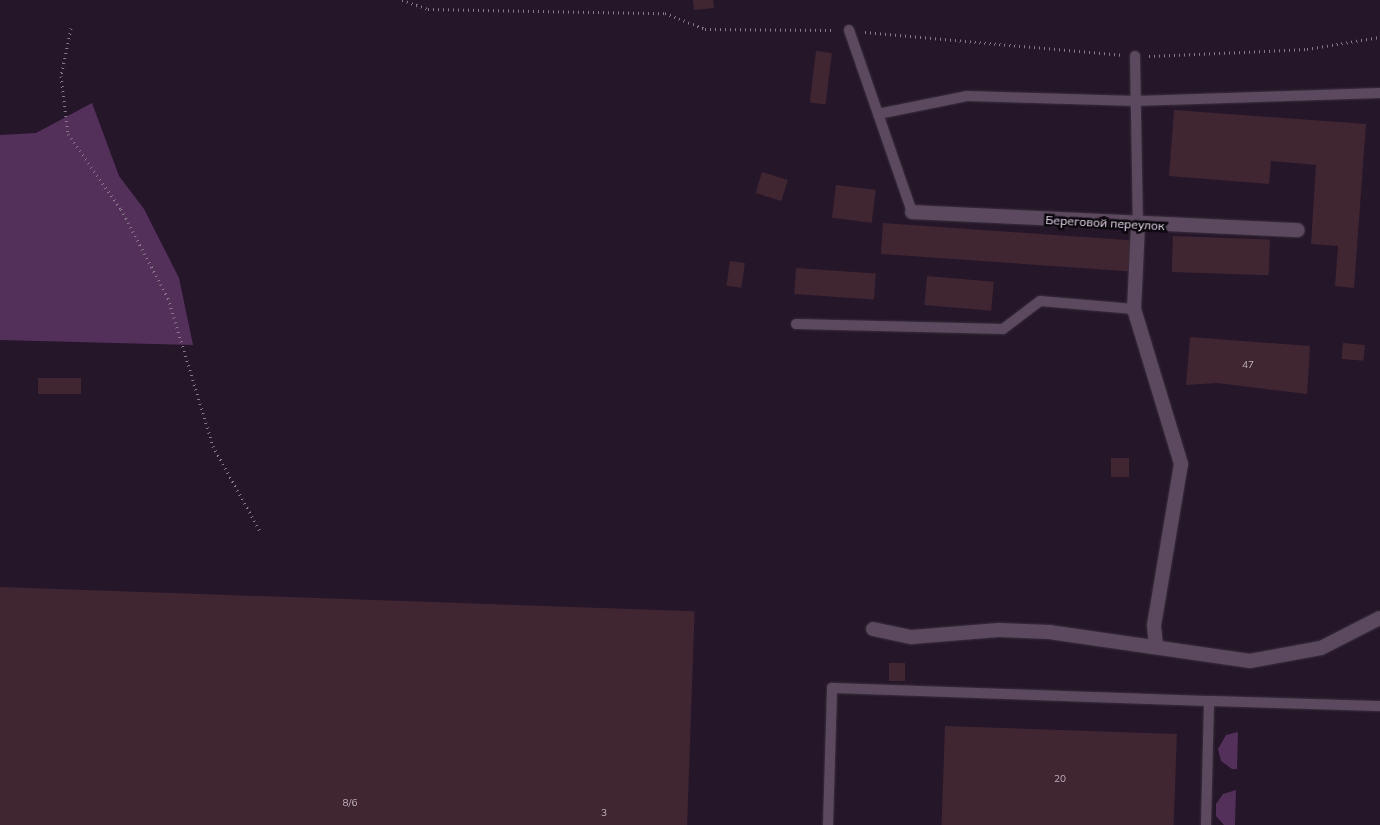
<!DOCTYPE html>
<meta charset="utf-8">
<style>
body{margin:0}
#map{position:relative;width:1380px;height:825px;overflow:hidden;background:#26162a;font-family:Mulish,sans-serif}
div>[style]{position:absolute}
.green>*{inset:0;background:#53305a}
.building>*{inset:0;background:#402631;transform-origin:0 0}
.path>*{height:3px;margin-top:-1.5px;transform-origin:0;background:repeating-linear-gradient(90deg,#857888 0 1px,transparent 0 5px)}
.roads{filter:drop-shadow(0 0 1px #3b2f3d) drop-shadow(0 0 1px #3b2f3d)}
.service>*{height:10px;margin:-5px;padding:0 5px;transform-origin:5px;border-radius:5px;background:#5c4960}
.minor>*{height:14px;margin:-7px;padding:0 7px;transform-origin:7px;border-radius:7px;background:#5c4960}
span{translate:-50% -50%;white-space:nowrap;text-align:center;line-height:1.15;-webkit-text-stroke:5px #0b050d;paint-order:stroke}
.number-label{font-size:10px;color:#bfb0bc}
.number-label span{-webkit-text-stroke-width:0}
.street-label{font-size:12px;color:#e9deeb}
</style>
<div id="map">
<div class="green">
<div style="clip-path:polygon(92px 103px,119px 176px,144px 209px,179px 278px,193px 345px,0 340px,0 135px,36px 133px)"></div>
<div style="clip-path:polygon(1238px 732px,1237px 769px,1232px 769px,1221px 761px,1218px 749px,1226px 735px)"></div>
<div style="clip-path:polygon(1236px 790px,1235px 825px,1224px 825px,1216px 816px,1216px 804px,1223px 794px)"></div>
</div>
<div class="building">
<div style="clip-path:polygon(693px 0,713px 0,714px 8px,694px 10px)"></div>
<div style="left:816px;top:51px;width:16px;height:52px;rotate:7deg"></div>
<div style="clip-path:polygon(1174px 110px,1366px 124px,1354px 288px,1335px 286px,1338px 246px,1311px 244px,1316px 165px,1271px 161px,1269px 184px,1169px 176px)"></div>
<div style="left:762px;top:172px;width:27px;height:22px;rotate:17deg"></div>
<div style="left:836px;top:185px;width:40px;height:33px;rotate:7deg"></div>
<div style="left:883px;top:223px;width:248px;height:31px;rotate:4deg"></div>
<div style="left:1173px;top:236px;width:97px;height:36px;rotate:2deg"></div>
<div style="left:730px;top:261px;width:15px;height:25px;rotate:8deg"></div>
<div style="left:796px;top:268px;width:80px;height:26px;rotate:4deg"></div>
<div style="left:927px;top:276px;width:67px;height:29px;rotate:5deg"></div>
<div style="clip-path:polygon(1190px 337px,1310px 346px,1307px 394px,1217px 383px,1186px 385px)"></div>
<div style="left:1343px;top:343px;width:22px;height:16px;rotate:5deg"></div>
<div style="left:38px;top:378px;width:43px;height:16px"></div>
<div style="left:1111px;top:458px;width:18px;height:19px"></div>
<div style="left:0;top:587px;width:695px;height:238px;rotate:2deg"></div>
<div style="left:889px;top:663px;width:16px;height:18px"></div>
<div style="left:945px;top:726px;width:232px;height:99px;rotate:2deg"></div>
</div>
<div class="path">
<div style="left:402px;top:0;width:28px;rotate:19deg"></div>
<div style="left:428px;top:9px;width:237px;rotate:1deg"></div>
<div style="left:665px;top:13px;width:43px;rotate:21.8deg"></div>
<div style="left:705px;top:29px;width:129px;rotate:0.4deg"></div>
<div style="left:71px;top:28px;width:49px;rotate:101.8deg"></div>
<div style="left:61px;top:76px;width:58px;rotate:83.1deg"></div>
<div style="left:68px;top:134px;width:92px;rotate:54.8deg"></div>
<div style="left:121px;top:209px;width:101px;rotate:62.2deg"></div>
<div style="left:168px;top:298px;width:155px;rotate:73.1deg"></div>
<div style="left:213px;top:446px;width:97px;rotate:61.1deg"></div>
<div style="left:865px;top:32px;width:257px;rotate:5.1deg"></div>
<div style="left:1149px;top:56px;width:158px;rotate:-2.5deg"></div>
<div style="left:1307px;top:49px;width:74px;rotate:-9.3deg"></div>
</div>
<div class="roads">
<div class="service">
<div style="left:849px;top:30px;width:193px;rotate:70.9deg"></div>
<div style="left:1135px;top:56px;width:169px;rotate:89deg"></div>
<div style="left:878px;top:114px;width:91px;rotate:-11.4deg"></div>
<div style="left:967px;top:96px;width:169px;rotate:1.7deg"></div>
<div style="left:1136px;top:101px;width:244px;rotate:-1.9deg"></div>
<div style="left:796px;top:324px;width:207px;rotate:1.4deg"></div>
<div style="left:1003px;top:329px;width:46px;rotate:-37.1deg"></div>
<div style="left:1040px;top:301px;width:94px;rotate:4.9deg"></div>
<div style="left:828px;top:825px;width:137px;rotate:-88.3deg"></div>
<div style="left:832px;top:688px;width:377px;rotate:2deg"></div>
<div style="left:1206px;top:825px;width:124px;rotate:-88.6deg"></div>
<div style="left:1209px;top:701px;width:171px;rotate:1.7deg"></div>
</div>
<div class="minor">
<div style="left:912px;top:212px;width:386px;rotate:2.7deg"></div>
<div style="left:1138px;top:225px;width:84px;rotate:92.7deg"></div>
<div style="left:1134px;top:309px;width:162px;rotate:73.1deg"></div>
<div style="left:1181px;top:464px;width:164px;rotate:99.5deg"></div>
<div style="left:1154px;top:626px;width:20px;rotate:84deg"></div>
<div style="left:873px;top:629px;width:40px;rotate:12deg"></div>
<div style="left:912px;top:637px;width:87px;rotate:-4.6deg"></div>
<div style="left:999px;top:630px;width:50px;rotate:2.3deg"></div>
<div style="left:1049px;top:632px;width:203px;rotate:8.2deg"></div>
<div style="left:1250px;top:661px;width:72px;rotate:-10.4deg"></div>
<div style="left:1321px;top:648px;width:66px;rotate:-27deg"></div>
</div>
</div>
<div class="number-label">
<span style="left:1248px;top:365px">47</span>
<span style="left:1060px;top:779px">20</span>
<span style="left:350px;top:803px">8/6</span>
<span style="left:604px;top:813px">3</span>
</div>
<div class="street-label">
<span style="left:1105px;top:223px;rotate:3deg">Береговой переулок</span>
</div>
</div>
